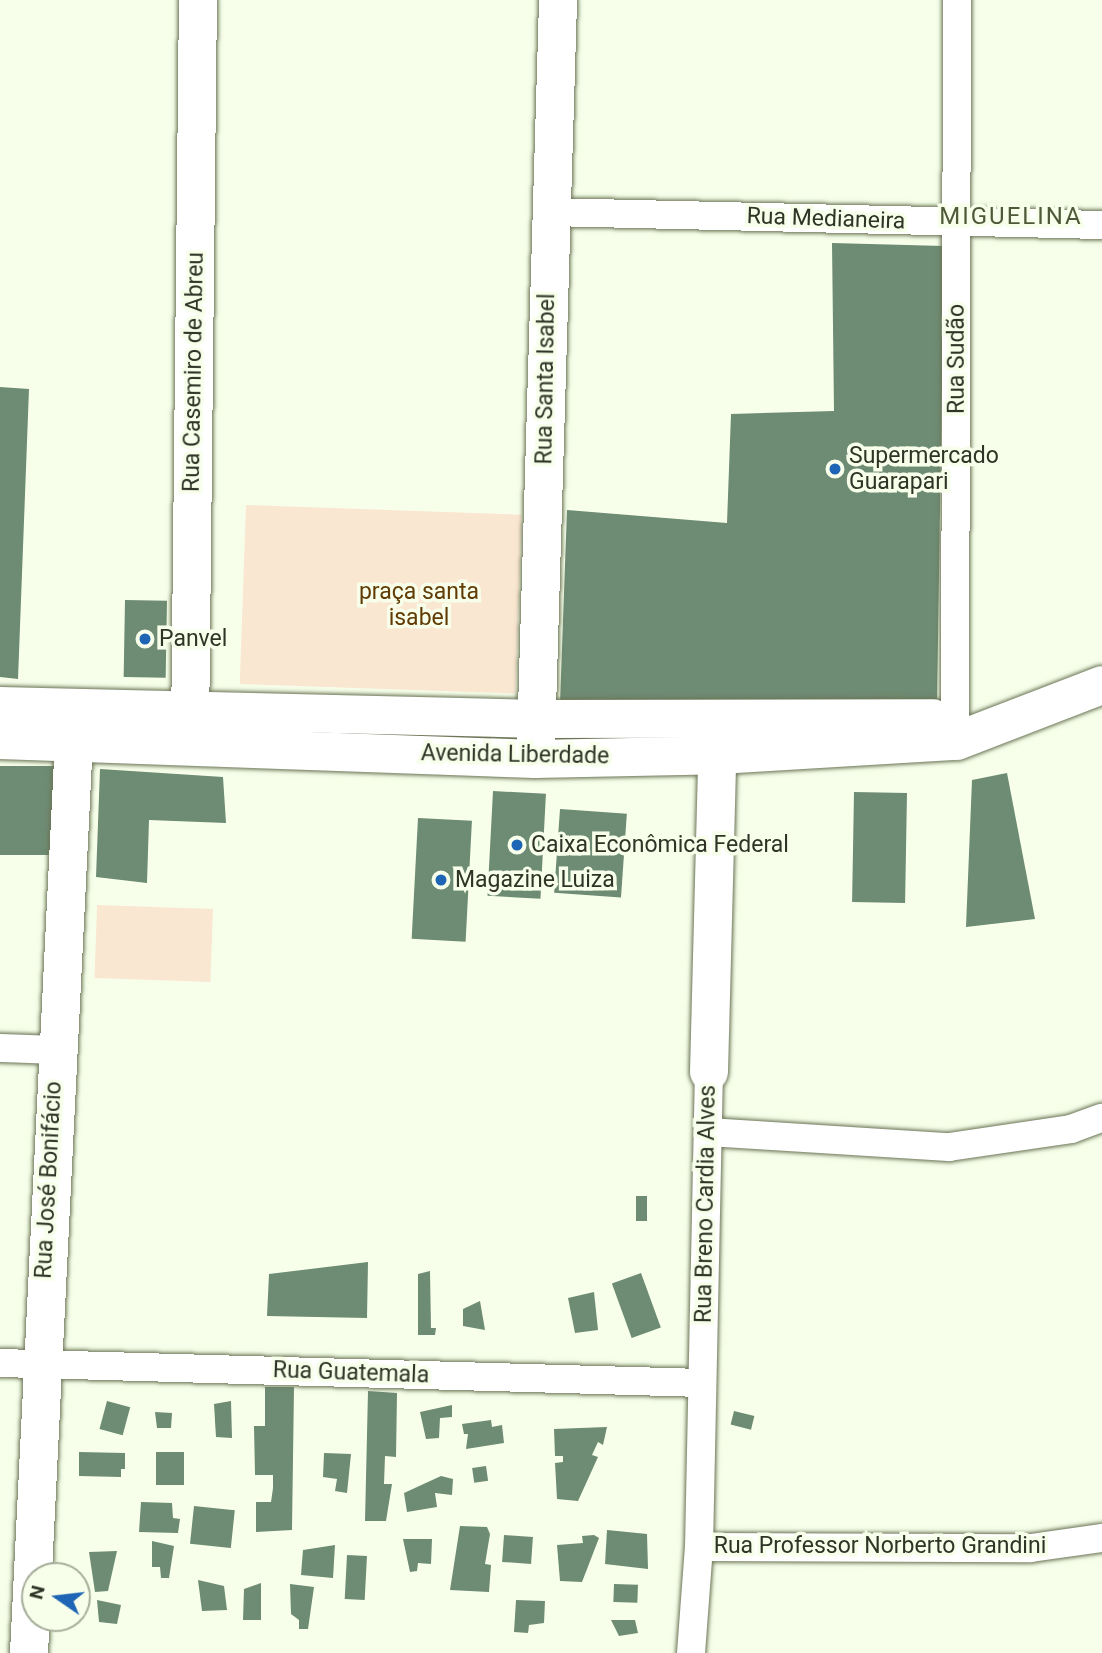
<!DOCTYPE html>
<meta charset="utf-8">
<style>
body{margin:0}
#map{position:relative;width:1102px;height:1653px;overflow:hidden;background:#f7ffea;font-family:Roboto,sans-serif}
div>[style]{position:absolute}
.green>*{inset:0;background:#fae7d2;transform-origin:0 0}
.building>*{inset:0;background:#6e8b73;transform-origin:0 0}
.roads{filter:drop-shadow(0 0 2px #6b7556) drop-shadow(0 0 2px #6b7556)}
.street>*{height:28px;margin:-14px;padding:0 14px;transform-origin:14px;border-radius:14px;background:#fff}
.secondary>*{height:38px;margin:-19px;padding:0 19px;transform-origin:19px;border-radius:19px;background:#fff}
.dots>*{width:19px;height:19px;translate:-50% -50%;box-sizing:border-box;border:4px solid #f7ffea;border-radius:50%}
span{translate:-50% -50%;white-space:nowrap;text-align:center;line-height:1.15;-webkit-text-stroke:7px #f7ffea;paint-order:stroke}
.street-label{font-size:23px;color:#2f3426}
.poi-label{font-size:23px;color:#2f3426}
.left{translate:0 -50%;text-align:left}
.park-label{font-size:23px;color:#603c04}
.neighbourhood-label{font-size:24px;color:#4f593a;letter-spacing:2px}
.north{position:absolute;left:21px;top:1562px;width:70px;height:70px;box-sizing:border-box;background:#f7ffea;border:2px solid #a7ae9c;border-radius:50%;rotate:284deg;font-size:19px;font-weight:700;line-height:28px;text-align:center;color:#2f3426}
.north::after{content:'';display:block;margin:auto;width:24px;height:32px;background:#1e65b5;clip-path:polygon(50% 0,100% 100%,50% 72%,0 100%)}
</style>
<div id="map">
<div class="green">
<div style="left:246px;top:505px;width:276px;height:179px;rotate:2deg"></div>
<div style="left:213px;top:909px;width:73px;height:116px;rotate:92deg"></div>
</div>
<div class="building">
<div style="clip-path:polygon(832px 243px,944px 246px,937px 709px,560px 703px,567px 510px,727px 523px,731px 414px,834px 411px)"></div>
<div style="clip-path:polygon(0 387px,29px 389px,18px 679px,0 677px)"></div>
<div style="left:125px;top:600px;width:42px;height:77px;rotate:1deg"></div>
<div style="left:0;top:766px;width:62px;height:89px"></div>
<div style="clip-path:polygon(100px 769px,223px 777px,226px 823px,149px 820px,147px 883px,96px 877px)"></div>
<div style="clip-path:polygon(1007px 773px,1035px 919px,966px 927px,972px 780px)"></div>
<div style="left:493px;top:791px;width:53px;height:105px;rotate:3deg"></div>
<div style="left:854px;top:792px;width:53px;height:110px;rotate:1deg"></div>
<div style="left:560px;top:809px;width:67px;height:84px;rotate:4deg"></div>
<div style="left:418px;top:818px;width:54px;height:121px;rotate:3deg"></div>
<div style="left:636px;top:1196px;width:11px;height:25px"></div>
<div style="clip-path:polygon(368px 1262px,367px 1318px,267px 1316px,269px 1274px)"></div>
<div style="clip-path:polygon(430px 1271px,431px 1328px,436px 1328px,435px 1335px,418px 1335px,418px 1274px)"></div>
<div style="left:641px;top:1273px;width:58px;height:31px;rotate:70deg"></div>
<div style="clip-path:polygon(594px 1292px,598px 1330px,575px 1333px,568px 1298px)"></div>
<div style="clip-path:polygon(480px 1301px,485px 1330px,463px 1326px,463px 1309px)"></div>
<div style="clip-path:polygon(265px 1387px,294px 1387px,292px 1530px,256px 1532px,256px 1502px,271px 1502px,273px 1488px,273px 1475px,255px 1475px,254px 1426px,265px 1426px)"></div>
<div style="clip-path:polygon(368px 1391px,397px 1393px,396px 1457px,385px 1456px,384px 1484px,392px 1484px,386px 1521px,365px 1521px)"></div>
<div style="left:107px;top:1401px;width:24px;height:29px;rotate:15deg"></div>
<div style="clip-path:polygon(231px 1401px,232px 1438px,216px 1437px,214px 1404px)"></div>
<div style="clip-path:polygon(452px 1405px,452px 1417px,440px 1418px,439px 1438px,426px 1439px,420px 1412px)"></div>
<div style="left:734px;top:1411px;width:21px;height:14px;rotate:14deg"></div>
<div style="clip-path:polygon(155px 1412px,172px 1413px,171px 1428px,157px 1428px)"></div>
<div style="clip-path:polygon(491px 1420px,492px 1427px,502px 1425px,504px 1443px,466px 1449px,468px 1434px,464px 1434px,462px 1424px)"></div>
<div style="clip-path:polygon(607px 1427px,603px 1445px,598px 1442px,592px 1455px,598px 1457px,578px 1501px,557px 1499px,555px 1463px,563px 1462px,563px 1456px,555px 1456px,554px 1429px)"></div>
<div style="clip-path:polygon(79px 1452px,125px 1453px,125px 1469px,121px 1469px,121px 1477px,79px 1476px)"></div>
<div style="left:184px;top:1452px;width:33px;height:28px;rotate:90deg"></div>
<div style="clip-path:polygon(324px 1453px,351px 1454px,347px 1493px,335px 1491px,337px 1479px,323px 1477px)"></div>
<div style="left:486px;top:1466px;width:15px;height:14px;rotate:82deg"></div>
<div style="clip-path:polygon(441px 1476px,453px 1479px,452px 1495px,435px 1493px,437px 1507px,407px 1512px,404px 1493px)"></div>
<div style="clip-path:polygon(141px 1502px,172px 1503px,173px 1518px,180px 1519px,178px 1533px,139px 1532px)"></div>
<div style="left:194px;top:1506px;width:41px;height:38px;rotate:6deg"></div>
<div style="clip-path:polygon(460px 1526px,487px 1527px,490px 1534px,485px 1564px,491px 1565px,489px 1592px,450px 1590px)"></div>
<div style="clip-path:polygon(607px 1530px,647px 1534px,648px 1569px,605px 1564px)"></div>
<div style="left:504px;top:1535px;width:29px;height:27px;rotate:4deg"></div>
<div style="clip-path:polygon(594px 1535px,599px 1538px,582px 1582px,560px 1581px,557px 1545px,583px 1543px,582px 1536px)"></div>
<div style="clip-path:polygon(403px 1539px,432px 1539px,431px 1564px,418px 1563px,417px 1571px,410px 1572px)"></div>
<div style="clip-path:polygon(152px 1541px,174px 1546px,169px 1578px,161px 1578px,160px 1567px,152px 1567px)"></div>
<div style="clip-path:polygon(335px 1545px,333px 1578px,301px 1575px,303px 1550px)"></div>
<div style="clip-path:polygon(117px 1551px,108px 1591px,95px 1592px,89px 1552px)"></div>
<div style="left:347px;top:1555px;width:20px;height:44px;rotate:3deg"></div>
<div style="clip-path:polygon(198px 1580px,224px 1586px,227px 1610px,202px 1611px)"></div>
<div style="clip-path:polygon(261px 1583px,261px 1620px,243px 1620px,244px 1589px)"></div>
<div style="clip-path:polygon(290px 1584px,314px 1587px,308px 1629px,299px 1629px,299px 1620px,291px 1614px)"></div>
<div style="left:614px;top:1584px;width:24px;height:18px;rotate:2deg"></div>
<div style="clip-path:polygon(97px 1600px,121px 1605px,117px 1624px,99px 1622px)"></div>
<div style="clip-path:polygon(516px 1600px,545px 1601px,544px 1623px,529px 1625px,528px 1633px,514px 1632px)"></div>
<div style="clip-path:polygon(611px 1620px,635px 1620px,638px 1633px,619px 1636px)"></div>
</div>
<div class="roads">
<div class="street">
<div style="left:550px;top:212px;width:552px;rotate:1.35deg"></div>
<div style="left:955px;top:718px;width:718px;rotate:-89.84deg"></div>
<div style="left:0;top:1048px;width:56px;rotate:2deg"></div>
<div style="left:708px;top:1132px;width:241px;rotate:3.6deg"></div>
<div style="left:949px;top:1147px;width:123px;rotate:-8.4deg"></div>
<div style="left:1071px;top:1129px;width:33px;rotate:-20deg"></div>
<div style="left:0;top:1363px;width:701px;rotate:1.63deg"></div>
<div style="left:699px;top:1547px;width:332px;rotate:0.2deg"></div>
<div style="left:1031px;top:1548px;width:72px;rotate:-8deg"></div>
<div style="left:691px;top:1653px;width:106px;rotate:-85.7deg"></div>
<div style="left:699px;top:1547px;width:475px;rotate:-88.8deg"></div>
</div>
<div class="secondary">
<div style="left:0;top:706px;width:538px;rotate:1.38deg"></div>
<div style="left:538px;top:719px;width:395px;rotate:-0.1deg"></div>
<div style="left:190px;top:735px;width:735px;rotate:-89.38deg"></div>
<div style="left:0;top:740px;width:535px;rotate:2.03deg"></div>
<div style="left:535px;top:759px;width:184px;rotate:-1.2deg"></div>
<div style="left:719px;top:755px;width:238px;rotate:-3.4deg"></div>
<div style="left:957px;top:741px;width:155px;rotate:-21.1deg"></div>
<div style="left:536px;top:743px;width:743px;rotate:-88.3deg"></div>
<div style="left:709px;top:1072px;width:340px;rotate:-88.5deg"></div>
<div style="left:29px;top:1653px;width:936px;rotate:-87.18deg"></div>
</div>
</div>
<div class="dots">
<div style="left:835px;top:469px;background:#1e65b5"></div>
<div style="left:145px;top:639px;background:#1e65b5"></div>
<div style="left:517px;top:845px;background:#1e65b5"></div>
<div style="left:441px;top:880px;background:#1e65b5"></div>
</div>
<div class="street-label">
<span style="left:826px;top:219px;rotate:2deg">Rua Medianeira</span>
<span style="left:957px;top:359px;rotate:-90deg">Rua Sudão</span>
<span style="left:194px;top:372px;rotate:-89deg">Rua Casemiro de Abreu</span>
<span style="left:546px;top:379px;rotate:-89deg">Rua Santa Isabel</span>
<span style="left:515px;top:755px;rotate:1deg">Avenida Liberdade</span>
<span style="left:49px;top:1180px;rotate:-87deg">Rua José Bonifácio</span>
<span style="left:706px;top:1204px;rotate:-89deg">Rua Breno Cardia Alves</span>
<span style="left:351px;top:1373px;rotate:2deg">Rua Guatemala</span>
<span style="left:880px;top:1546px">Rua Professor Norberto Grandini</span>
</div>
<div class="poi-label">
<span class="left" style="left:849px;top:469px">Supermercado<br>Guarapari</span>
<span class="left" style="left:159px;top:639px">Panvel</span>
<span class="left" style="left:531px;top:845px">Caixa Econômica Federal</span>
<span class="left" style="left:455px;top:880px">Magazine Luiza</span>
</div>
<div class="park-label">
<span style="left:419px;top:605px">praça santa<br>isabel</span>
</div>
<div class="neighbourhood-label">
<span style="left:1011px;top:217px">MIGUELINA</span>
</div>
<div class="north">N</div>
</div>
